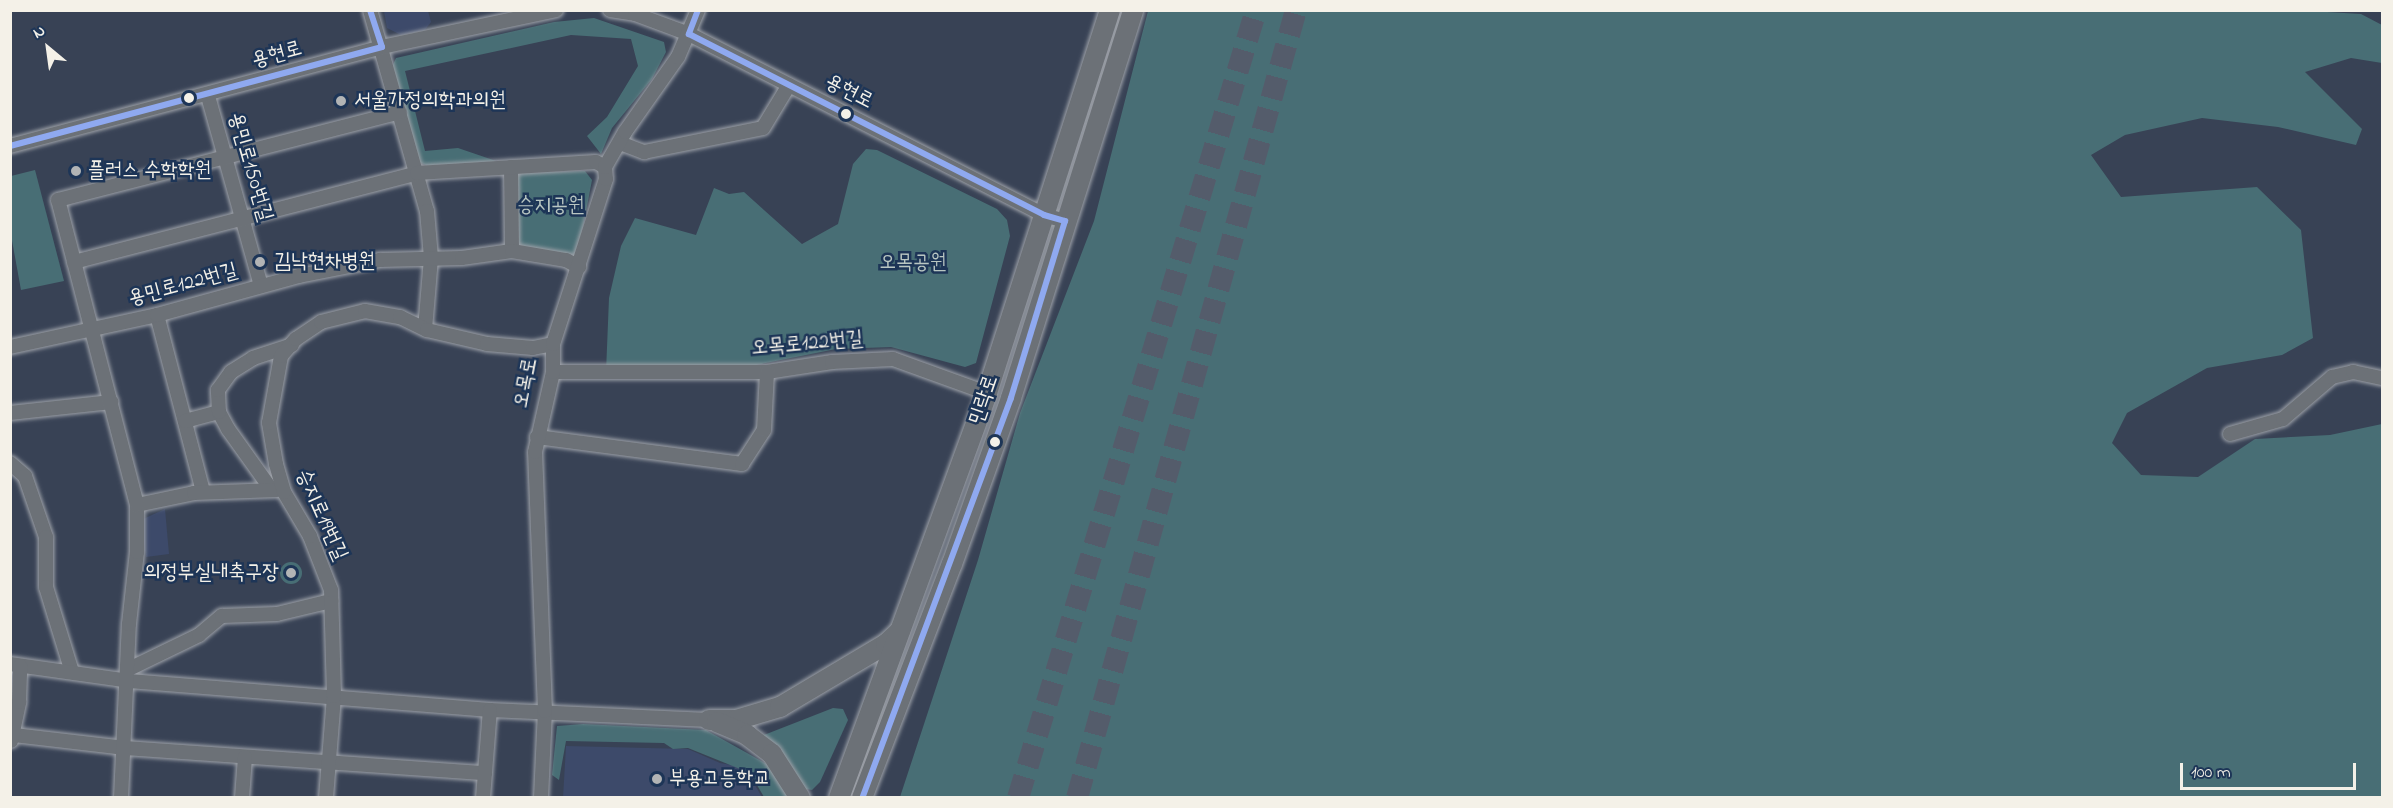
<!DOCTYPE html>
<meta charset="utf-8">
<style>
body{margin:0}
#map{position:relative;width:2393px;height:808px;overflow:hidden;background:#384255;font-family:"Indie Flower","Poor Story",sans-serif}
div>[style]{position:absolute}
.built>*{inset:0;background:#3d4a6a}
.green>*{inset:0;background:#486e75}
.round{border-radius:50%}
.trunk-tunnel>*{height:22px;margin-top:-11px;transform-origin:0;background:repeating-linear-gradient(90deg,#545c6b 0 22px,transparent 0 33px)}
.roads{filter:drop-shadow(0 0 2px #9da1a8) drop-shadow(0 0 2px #9da1a8)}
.minor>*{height:14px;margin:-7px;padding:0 7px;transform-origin:7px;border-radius:7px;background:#6c7177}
.secondary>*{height:20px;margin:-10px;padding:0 10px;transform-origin:10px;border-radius:10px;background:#6c7177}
.bus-1>*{height:6px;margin:-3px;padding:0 3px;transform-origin:3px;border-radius:3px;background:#8fa9f0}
.dots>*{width:16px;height:16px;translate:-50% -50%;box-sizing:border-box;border:3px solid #1d3557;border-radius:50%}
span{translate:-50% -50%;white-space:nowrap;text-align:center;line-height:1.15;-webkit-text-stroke:5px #1d3557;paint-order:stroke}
.street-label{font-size:21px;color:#f4f1e8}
.poi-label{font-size:21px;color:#f4f1e8}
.left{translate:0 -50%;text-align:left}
.right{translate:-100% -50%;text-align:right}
.park-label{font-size:21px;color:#b9c6c2}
.frame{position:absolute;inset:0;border:12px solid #f4f1e8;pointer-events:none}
.north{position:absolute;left:18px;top:18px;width:60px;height:60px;-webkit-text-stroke:4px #1d3557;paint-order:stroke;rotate:331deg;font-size:16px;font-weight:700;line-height:24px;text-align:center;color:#f4f1e8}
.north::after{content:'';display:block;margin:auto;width:21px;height:27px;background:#f4f1e8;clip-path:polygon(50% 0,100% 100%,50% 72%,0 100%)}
.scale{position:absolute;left:2180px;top:763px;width:176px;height:27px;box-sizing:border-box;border:3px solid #f4f1e8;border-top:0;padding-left:8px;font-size:18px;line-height:21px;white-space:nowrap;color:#f4f1e8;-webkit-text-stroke:4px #1d3557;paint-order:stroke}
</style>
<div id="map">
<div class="built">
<div style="clip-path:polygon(384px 11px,428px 11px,431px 22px,425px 30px,401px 35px,387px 28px)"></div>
<div style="clip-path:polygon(165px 509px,169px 554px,146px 557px,141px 520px)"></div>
<div style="clip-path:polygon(566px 746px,688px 749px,720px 763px,744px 767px,762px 797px,563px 798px)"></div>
</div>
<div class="green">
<div style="clip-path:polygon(2293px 10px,2361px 14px,2382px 25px,2382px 63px,2351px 58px,2305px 72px,2362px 129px,2356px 145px,2278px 127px,2202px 118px,2125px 135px,2091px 155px,2121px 197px,2257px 187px,2301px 230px,2313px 338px,2282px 355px,2207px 368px,2127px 413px,2112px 443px,2141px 475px,2198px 477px,2255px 439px,2330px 435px,2382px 424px,2382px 797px,900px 797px,978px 560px,1020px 413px,1094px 221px,1148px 11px)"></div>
<div style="clip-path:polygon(594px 18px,664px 42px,666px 52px,652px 79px,612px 128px,601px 154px,587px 136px,607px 117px,638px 66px,631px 39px,571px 35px,405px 71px,425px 151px,458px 148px,499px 162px,431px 167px,416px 161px,391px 69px,396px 58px,554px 22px)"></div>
<div style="clip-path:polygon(866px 149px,877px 150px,997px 209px,1007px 220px,1010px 236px,976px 363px,965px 367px,891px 347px,836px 349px,746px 367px,606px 372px,609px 298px,621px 246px,635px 218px,696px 235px,714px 188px,729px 194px,744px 192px,802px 244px,838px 224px,853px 164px)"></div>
<div style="clip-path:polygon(35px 170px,64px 281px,21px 290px,11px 235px,11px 176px)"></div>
<div style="clip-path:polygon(585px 171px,592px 180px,577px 258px,519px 246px,515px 173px)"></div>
<div class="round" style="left:280px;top:562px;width:22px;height:22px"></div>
<div style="clip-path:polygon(833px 708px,843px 709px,848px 720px,820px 782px,812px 790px,806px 789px,759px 737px)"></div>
<div style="clip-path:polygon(583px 724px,706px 730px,772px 767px,791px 797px,764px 797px,750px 773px,688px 748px,673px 749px,664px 743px,566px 741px,559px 780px,552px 775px,557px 726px)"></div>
</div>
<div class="trunk-tunnel">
<div style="left:1018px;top:798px;width:823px;rotate:-73.19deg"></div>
<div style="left:1077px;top:798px;width:818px;rotate:-74.47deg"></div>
</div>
<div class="roads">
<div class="minor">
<div style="left:370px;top:10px;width:209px;rotate:74.2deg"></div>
<div style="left:427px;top:211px;width:47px;rotate:85.1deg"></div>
<div style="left:431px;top:258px;width:71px;rotate:94.8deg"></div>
<div style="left:610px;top:10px;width:25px;rotate:9deg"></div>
<div style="left:635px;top:14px;width:58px;rotate:20.3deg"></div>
<div style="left:689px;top:34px;width:398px;rotate:27deg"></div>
<div style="left:1044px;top:215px;width:22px;rotate:16deg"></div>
<div style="left:208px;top:96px;width:197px;rotate:74.4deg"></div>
<div style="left:620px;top:143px;width:26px;rotate:21deg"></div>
<div style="left:644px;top:152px;width:121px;rotate:-11.4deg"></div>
<div style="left:763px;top:128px;width:50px;rotate:-58.8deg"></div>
<div style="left:10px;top:146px;width:385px;rotate:-14.9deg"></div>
<div style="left:382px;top:47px;width:178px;rotate:-12deg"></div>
<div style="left:511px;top:167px;width:84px;rotate:89.3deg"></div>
<div style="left:74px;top:262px;width:354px;rotate:-14.5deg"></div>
<div style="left:417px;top:173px;width:179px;rotate:-3.5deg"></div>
<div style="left:596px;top:162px;width:10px;rotate:29deg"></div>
<div style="left:157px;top:315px;width:183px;rotate:75.4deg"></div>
<div style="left:10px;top:347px;width:150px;rotate:-12.3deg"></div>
<div style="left:157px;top:315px;width:147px;rotate:-15.4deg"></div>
<div style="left:299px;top:276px;width:83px;rotate:-11.2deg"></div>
<div style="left:380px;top:260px;width:82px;rotate:-1.4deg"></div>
<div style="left:462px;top:258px;width:50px;rotate:-8deg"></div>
<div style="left:512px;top:251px;width:55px;rotate:9.5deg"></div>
<div style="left:566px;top:260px;width:15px;rotate:28deg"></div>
<div style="left:553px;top:372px;width:214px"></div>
<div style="left:767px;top:372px;width:66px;rotate:-8.7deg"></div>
<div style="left:832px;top:362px;width:61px;rotate:-2.8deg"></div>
<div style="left:893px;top:359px;width:100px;rotate:19.9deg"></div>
<div style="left:10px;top:413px;width:102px;rotate:-6.2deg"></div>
<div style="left:185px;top:421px;width:35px;rotate:-15deg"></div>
<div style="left:2230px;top:434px;width:55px;rotate:-15.8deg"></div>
<div style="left:2283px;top:419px;width:65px;rotate:-40.6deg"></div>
<div style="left:2332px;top:377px;width:22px;rotate:-13deg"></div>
<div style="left:2353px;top:372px;width:30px;rotate:12deg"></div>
<div style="left:537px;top:437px;width:207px;rotate:7.5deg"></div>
<div style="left:742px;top:464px;width:40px;rotate:-57.1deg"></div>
<div style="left:764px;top:430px;width:58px;rotate:-87deg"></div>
<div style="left:10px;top:463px;width:20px;rotate:41deg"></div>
<div style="left:25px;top:476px;width:65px;rotate:71deg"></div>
<div style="left:46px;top:537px;width:50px;rotate:90deg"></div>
<div style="left:46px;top:587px;width:89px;rotate:73deg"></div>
<div style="left:271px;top:489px;width:74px;rotate:-125.6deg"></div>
<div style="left:228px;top:429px;width:19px;rotate:-118deg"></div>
<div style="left:219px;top:412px;width:22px;rotate:-93deg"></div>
<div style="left:218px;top:390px;width:22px;rotate:-54deg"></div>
<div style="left:231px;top:372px;width:26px;rotate:-32deg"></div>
<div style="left:253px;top:358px;width:41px;rotate:-18.4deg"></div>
<div style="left:137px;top:505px;width:58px;rotate:-11.9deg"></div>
<div style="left:194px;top:493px;width:83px;rotate:-2.1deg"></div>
<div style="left:10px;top:664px;width:120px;rotate:8.1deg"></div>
<div style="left:129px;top:681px;width:362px;rotate:4.6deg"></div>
<div style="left:490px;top:710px;width:219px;rotate:2.6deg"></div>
<div style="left:129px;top:669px;width:78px;rotate:-25.9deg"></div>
<div style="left:199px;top:635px;width:30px;rotate:-40deg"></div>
<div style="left:222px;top:616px;width:55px;rotate:-2.1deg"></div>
<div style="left:277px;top:614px;width:56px;rotate:-13.5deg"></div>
<div style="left:14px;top:735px;width:112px;rotate:6.7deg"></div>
<div style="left:125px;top:748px;width:361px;rotate:4deg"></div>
<div style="left:11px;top:741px;width:40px;rotate:-78deg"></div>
<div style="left:19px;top:702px;width:36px;rotate:-88deg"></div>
<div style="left:121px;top:798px;width:174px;rotate:-87.4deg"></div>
<div style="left:129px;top:624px;width:72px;rotate:-83.7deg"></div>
<div style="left:137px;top:552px;width:47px;rotate:-90deg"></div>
<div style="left:137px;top:505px;width:315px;rotate:-104.5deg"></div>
<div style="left:58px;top:200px;width:353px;rotate:-14.4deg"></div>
<div style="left:242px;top:798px;width:41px;rotate:-85.8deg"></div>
<div style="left:326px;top:798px;width:102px;rotate:-85.5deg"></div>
<div style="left:334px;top:696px;width:106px;rotate:-91.6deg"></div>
<div style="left:331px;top:590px;width:58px;rotate:-111.3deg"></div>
<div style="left:310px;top:536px;width:51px;rotate:-120.6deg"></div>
<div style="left:284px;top:492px;width:29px;rotate:-106deg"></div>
<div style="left:276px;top:464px;width:42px;rotate:-99.7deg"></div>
<div style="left:269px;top:423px;width:68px;rotate:-79.8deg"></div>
<div style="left:281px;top:356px;width:23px;rotate:-49deg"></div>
<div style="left:296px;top:339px;width:30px;rotate:-34deg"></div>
<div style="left:321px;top:322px;width:45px;rotate:-14deg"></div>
<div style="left:365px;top:311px;width:36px;rotate:10deg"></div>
<div style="left:400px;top:317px;width:30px;rotate:26deg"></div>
<div style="left:427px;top:330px;width:62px;rotate:13.1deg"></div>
<div style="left:487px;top:344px;width:46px;rotate:5deg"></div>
<div style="left:533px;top:348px;width:20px;rotate:-11deg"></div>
<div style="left:483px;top:798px;width:88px;rotate:-85.5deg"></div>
<div style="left:541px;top:798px;width:87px;rotate:-87.4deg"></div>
<div style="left:545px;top:711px;width:259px;rotate:-92.2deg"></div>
<div style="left:535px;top:452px;width:82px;rotate:-77.3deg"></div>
<div style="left:553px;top:372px;width:28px;rotate:-90deg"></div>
<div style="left:553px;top:344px;width:173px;rotate:-72.2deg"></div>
<div style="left:606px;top:179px;width:12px;rotate:-95deg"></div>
<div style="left:605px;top:167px;width:40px;rotate:-60.3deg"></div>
<div style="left:625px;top:132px;width:92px;rotate:-54.8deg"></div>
<div style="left:678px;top:57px;width:51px;rotate:-66.9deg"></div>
</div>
<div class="secondary">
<div style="left:709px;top:720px;width:27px"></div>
<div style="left:736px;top:720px;width:46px;rotate:-16.5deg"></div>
<div style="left:780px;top:707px;width:123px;rotate:-30.7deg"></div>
<div style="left:886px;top:644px;width:19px;rotate:-43deg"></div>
<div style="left:717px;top:722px;width:33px;rotate:23deg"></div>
<div style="left:747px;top:735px;width:31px;rotate:37deg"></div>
<div style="left:772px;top:754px;width:52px;rotate:57.5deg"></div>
<div style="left:839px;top:798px;width:431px;rotate:-69.9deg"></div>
<div style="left:987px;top:393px;width:402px;rotate:-72.2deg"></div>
<div style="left:862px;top:798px;width:251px;rotate:-69deg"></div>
<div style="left:952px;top:564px;width:176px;rotate:-70.4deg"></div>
<div style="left:1011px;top:398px;width:407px;rotate:-72.5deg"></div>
</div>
</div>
<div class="bus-1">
<div style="left:698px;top:10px;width:26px;rotate:111deg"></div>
<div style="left:689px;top:34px;width:398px;rotate:27deg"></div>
<div style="left:1044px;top:215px;width:22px;rotate:16deg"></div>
<div style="left:1065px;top:221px;width:185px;rotate:107deg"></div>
<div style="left:1011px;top:398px;width:427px;rotate:110.4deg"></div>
<div style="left:10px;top:146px;width:385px;rotate:-14.9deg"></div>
<div style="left:382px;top:47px;width:39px;rotate:-108deg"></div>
</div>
<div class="dots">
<div style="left:189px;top:98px;background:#f4f1e8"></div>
<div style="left:341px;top:101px;background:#b2b4b5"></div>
<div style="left:846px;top:114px;background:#f4f1e8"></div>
<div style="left:76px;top:171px;background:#b2b4b5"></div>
<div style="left:260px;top:262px;background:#b2b4b5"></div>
<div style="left:995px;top:442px;background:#f4f1e8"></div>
<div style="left:291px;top:573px;background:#b2b4b5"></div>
<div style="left:657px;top:779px;background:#b2b4b5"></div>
</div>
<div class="street-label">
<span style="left:277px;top:55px;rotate:-15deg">용현로</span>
<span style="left:849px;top:92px;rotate:27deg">용현로</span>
<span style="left:250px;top:167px;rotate:74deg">용민로150번길</span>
<span style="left:183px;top:285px;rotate:-15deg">용민로122번길</span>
<span style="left:807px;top:344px;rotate:-5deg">오목로122번길</span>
<span style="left:526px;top:383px;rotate:-79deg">오목로</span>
<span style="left:984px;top:400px;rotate:-71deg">민락로</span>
<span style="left:321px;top:515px;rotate:66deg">승지로19번길</span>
</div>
<div class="poi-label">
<span class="left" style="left:354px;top:101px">서울가정의학과의원</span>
<span class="left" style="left:88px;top:171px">플러스 수학학원</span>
<span class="left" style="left:274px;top:262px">김낙현차병원</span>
<span class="right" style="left:279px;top:573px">의정부실내축구장</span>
<span class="left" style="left:669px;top:779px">부용고등학교</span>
</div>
<div class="park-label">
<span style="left:551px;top:206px">승지공원</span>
<span style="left:913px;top:263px">오목공원</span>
</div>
<div class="frame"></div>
<div class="north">N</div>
<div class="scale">100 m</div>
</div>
